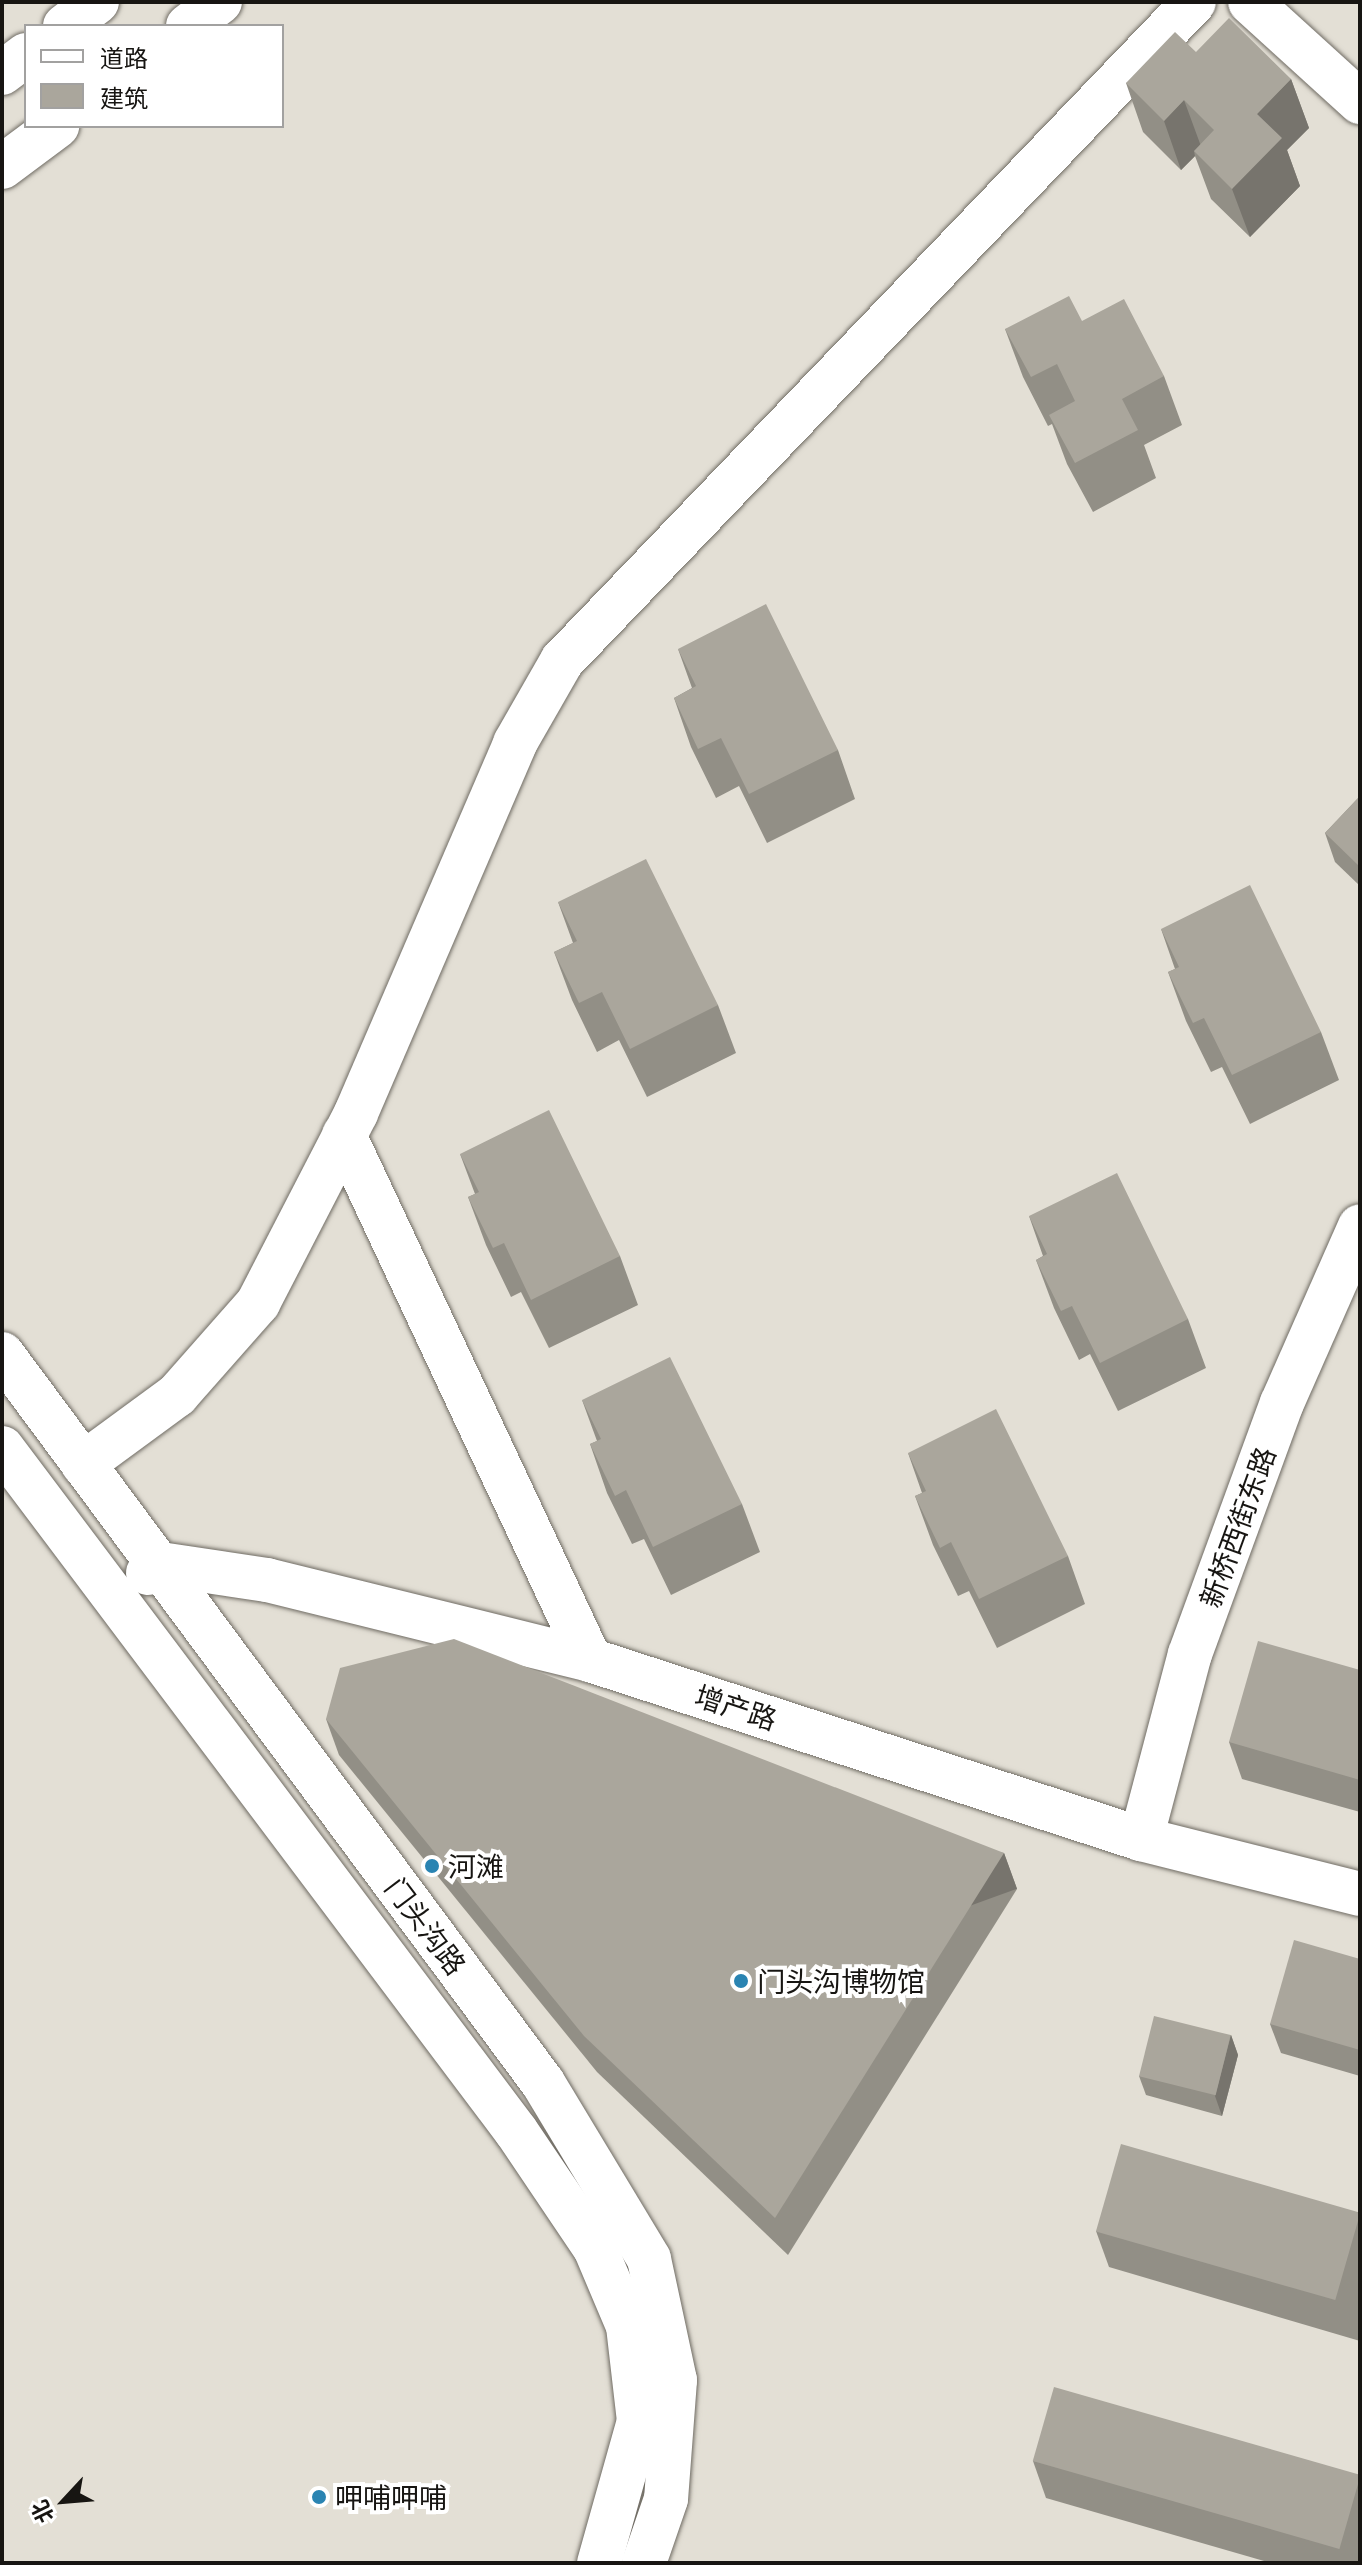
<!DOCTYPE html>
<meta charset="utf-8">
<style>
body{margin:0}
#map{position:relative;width:1362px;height:2565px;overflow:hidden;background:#e3dfd5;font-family:Lato,"Noto Sans SC",sans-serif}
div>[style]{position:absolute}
.roads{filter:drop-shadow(0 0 2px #6f6b63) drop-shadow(0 0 2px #6f6b63)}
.street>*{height:44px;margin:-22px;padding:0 22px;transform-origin:22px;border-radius:22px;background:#fff}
.secondary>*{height:44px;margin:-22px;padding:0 22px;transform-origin:22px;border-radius:22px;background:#fff}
.primary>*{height:44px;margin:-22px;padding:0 22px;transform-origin:22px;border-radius:22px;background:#fff}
.wall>*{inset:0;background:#928f86}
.shaded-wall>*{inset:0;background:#77746d;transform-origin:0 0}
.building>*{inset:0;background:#aaa69c;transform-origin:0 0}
.dots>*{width:22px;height:22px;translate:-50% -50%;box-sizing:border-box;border:4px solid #fff;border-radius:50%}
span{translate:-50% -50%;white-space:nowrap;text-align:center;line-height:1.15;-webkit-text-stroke:8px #fff;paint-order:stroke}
.street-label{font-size:28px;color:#171512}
.poi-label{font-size:28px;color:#171512}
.left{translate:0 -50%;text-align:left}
.frame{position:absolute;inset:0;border:4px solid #171512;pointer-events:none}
.legend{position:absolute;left:24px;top:24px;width:260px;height:104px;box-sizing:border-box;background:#fff;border:2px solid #a2a1a0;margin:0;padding:10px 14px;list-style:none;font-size:24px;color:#171512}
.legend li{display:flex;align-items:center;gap:16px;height:40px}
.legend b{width:40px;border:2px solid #a2a1a0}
.north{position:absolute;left:24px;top:2461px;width:80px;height:80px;-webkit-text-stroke:6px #fff;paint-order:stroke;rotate:244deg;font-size:22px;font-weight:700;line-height:32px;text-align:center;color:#171512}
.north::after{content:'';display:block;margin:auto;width:28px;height:36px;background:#171512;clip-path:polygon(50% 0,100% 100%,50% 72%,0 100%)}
</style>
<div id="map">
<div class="roads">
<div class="street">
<div style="left:1250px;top:2px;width:149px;rotate:42.3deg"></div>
<div style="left:344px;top:1135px;width:580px;rotate:64.89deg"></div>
<div style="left:83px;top:1464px;width:117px;rotate:-36.3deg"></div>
<div style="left:177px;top:1395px;width:123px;rotate:-48.6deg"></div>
<div style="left:258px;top:1303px;width:214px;rotate:-62.7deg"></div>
<div style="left:356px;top:1113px;width:403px;rotate:-66.7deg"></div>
<div style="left:515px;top:743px;width:95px;rotate:-60.2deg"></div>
<div style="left:562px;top:661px;width:913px;rotate:-46.2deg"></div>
<div style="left:1141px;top:1839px;width:191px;rotate:-75.2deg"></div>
<div style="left:1190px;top:1654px;width:267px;rotate:-69.9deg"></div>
<div style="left:1282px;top:1403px;width:193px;rotate:-66.2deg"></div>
</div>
<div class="secondary">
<div style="left:2px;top:1354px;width:908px;rotate:53.42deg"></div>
<div style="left:543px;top:2083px;width:205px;rotate:58.9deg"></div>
<div style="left:649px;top:2259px;width:124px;rotate:77.9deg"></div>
<div style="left:675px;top:2380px;width:119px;rotate:94.3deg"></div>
<div style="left:666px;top:2499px;width:68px;rotate:109deg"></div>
<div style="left:2px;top:1448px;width:855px;rotate:53.04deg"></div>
<div style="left:516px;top:2131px;width:141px;rotate:56deg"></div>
<div style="left:595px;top:2248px;width:85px;rotate:67.1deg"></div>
<div style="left:628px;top:2326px;width:96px;rotate:83.4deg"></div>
<div style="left:639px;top:2421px;width:148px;rotate:105.7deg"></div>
<div style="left:148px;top:1573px;width:15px;rotate:-37deg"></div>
<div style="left:160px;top:1564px;width:108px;rotate:8.5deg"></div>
<div style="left:267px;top:1580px;width:333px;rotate:13.9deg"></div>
<div style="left:590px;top:1660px;width:579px;rotate:18deg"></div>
<div style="left:1141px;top:1839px;width:226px;rotate:14.1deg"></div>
</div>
<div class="primary">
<div style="left:65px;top:26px;width:40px;rotate:-37deg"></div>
<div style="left:188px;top:26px;width:40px;rotate:-37deg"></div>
<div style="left:2px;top:73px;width:30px;rotate:-37deg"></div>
<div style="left:2px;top:167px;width:69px;rotate:-36.7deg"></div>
</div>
</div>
<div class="wall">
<div style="clip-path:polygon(1196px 52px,1291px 79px,1309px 128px,1287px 150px,1300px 186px,1250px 237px,1211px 199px,1195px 156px,1181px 170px,1143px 132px,1126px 83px)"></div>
<div style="clip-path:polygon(1082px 321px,1164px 376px,1182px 425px,1144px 445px,1156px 478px,1093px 512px,1067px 464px,1052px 424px,1048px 426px,1023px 377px,1005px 329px)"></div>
<div style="clip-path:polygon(678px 649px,838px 750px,855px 799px,767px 843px,739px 786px,716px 798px,691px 747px,674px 698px,692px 688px)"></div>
<div style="clip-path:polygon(1360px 796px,1360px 886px,1335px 862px,1325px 833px)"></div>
<div style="clip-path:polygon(558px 902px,718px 1005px,736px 1053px,647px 1097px,619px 1040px,597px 1052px,572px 1000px,554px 952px,573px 943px)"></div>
<div style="clip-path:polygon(1161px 929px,1321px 1032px,1339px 1080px,1250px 1124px,1222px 1067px,1211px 1072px,1186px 1021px,1168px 972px,1175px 969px)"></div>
<div style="clip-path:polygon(460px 1154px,620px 1256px,638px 1305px,549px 1348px,521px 1292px,511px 1297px,486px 1245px,468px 1197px,475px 1194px)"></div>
<div style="clip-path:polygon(1029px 1216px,1188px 1319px,1206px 1368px,1118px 1411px,1090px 1354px,1079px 1360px,1054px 1308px,1036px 1260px,1043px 1256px)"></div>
<div style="clip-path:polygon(582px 1400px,742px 1504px,760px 1552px,671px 1595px,644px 1539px,632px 1544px,607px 1493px,590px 1444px,597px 1441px)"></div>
<div style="clip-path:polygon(908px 1453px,1068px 1556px,1085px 1604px,997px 1648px,969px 1591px,958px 1596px,933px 1545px,915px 1496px,922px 1493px)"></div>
<div style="clip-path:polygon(1360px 1670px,1360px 1812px,1242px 1779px,1229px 1742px)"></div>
<div style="clip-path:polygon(326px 1719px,1004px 1853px,1017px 1889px,788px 2255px,597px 2072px,339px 1755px)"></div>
<div style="clip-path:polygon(1360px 1959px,1360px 2076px,1281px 2053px,1270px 2024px)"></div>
<div style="clip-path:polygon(1231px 2035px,1238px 2055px,1222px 2116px,1146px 2095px,1139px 2076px)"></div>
<div style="clip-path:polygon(1360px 2214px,1360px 2341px,1109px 2267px,1096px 2231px)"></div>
<div style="clip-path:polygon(1033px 2461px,1360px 2476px,1360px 2563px,1271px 2563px,1046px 2498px)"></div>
</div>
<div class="shaded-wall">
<div style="clip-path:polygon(1291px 79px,1309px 128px,1287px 150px,1300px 186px,1250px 237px,1232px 189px,1257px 114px)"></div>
<div style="clip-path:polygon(1184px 100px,1202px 149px,1194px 151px,1195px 156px,1181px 170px,1164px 121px)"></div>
<div style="left:1004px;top:1853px;width:38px;height:431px;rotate:70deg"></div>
<div style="clip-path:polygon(1231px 2035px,1238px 2055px,1222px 2116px,1215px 2096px)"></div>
</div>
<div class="building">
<div style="clip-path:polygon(1229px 18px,1291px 79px,1257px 114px,1282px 138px,1232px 189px,1194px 151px,1214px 130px,1184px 100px,1164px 121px,1126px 83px,1175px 32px,1196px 52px)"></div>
<div style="clip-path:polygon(1069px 296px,1082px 321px,1124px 299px,1164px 376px,1122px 399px,1138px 430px,1075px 463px,1049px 415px,1075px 401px,1057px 364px,1031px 377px,1005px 329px)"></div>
<div style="clip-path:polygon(766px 604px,838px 750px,749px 794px,721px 738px,698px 749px,674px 698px,696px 686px,678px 649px)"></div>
<div style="clip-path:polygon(1360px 796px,1360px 867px,1325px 833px)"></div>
<div style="clip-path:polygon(646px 859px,718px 1005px,630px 1049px,602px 992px,579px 1003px,554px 952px,577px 941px,558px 902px)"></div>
<div style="clip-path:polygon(1250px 885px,1321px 1032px,1232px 1075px,1204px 1018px,1193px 1023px,1168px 972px,1179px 967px,1161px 929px)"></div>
<div style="clip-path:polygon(549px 1110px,620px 1256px,531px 1300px,504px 1243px,493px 1248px,468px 1197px,479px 1192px,460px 1154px)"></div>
<div style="clip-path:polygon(1117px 1173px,1188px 1319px,1100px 1363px,1072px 1306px,1061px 1311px,1036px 1260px,1047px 1254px,1029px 1216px)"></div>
<div style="clip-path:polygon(670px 1357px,742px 1504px,653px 1547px,626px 1490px,615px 1496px,590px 1444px,601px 1439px,582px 1400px)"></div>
<div style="clip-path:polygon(996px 1409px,1068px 1556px,979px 1599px,951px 1542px,940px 1548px,915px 1496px,926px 1491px,908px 1453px)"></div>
<div style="clip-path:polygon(454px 1639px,1004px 1853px,775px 2218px,584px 2036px,326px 1719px,340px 1668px)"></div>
<div style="clip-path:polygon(1258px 1641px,1360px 1670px,1360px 1780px,1229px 1742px)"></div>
<div style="clip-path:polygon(1294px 1940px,1360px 1959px,1360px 2050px,1270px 2024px)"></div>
<div style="left:1154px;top:2016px;width:79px;height:62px;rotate:14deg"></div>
<div style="left:1121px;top:2144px;width:249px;height:91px;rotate:16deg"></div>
<div style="left:1054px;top:2387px;width:319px;height:77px;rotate:16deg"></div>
</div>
<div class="dots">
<div style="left:432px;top:1866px;background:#2a84b2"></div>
<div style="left:741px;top:1981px;background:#2a84b2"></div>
<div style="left:319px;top:2497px;background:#2a84b2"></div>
</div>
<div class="street-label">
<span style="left:1237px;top:1527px;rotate:-70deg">新桥西街东路</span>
<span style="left:736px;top:1707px;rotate:18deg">增产路</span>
<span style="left:426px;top:1926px;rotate:53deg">门头沟路</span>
</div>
<div class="poi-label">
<span class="left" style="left:448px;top:1866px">河滩</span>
<span class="left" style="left:757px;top:1981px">门头沟博物馆</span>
<span class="left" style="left:335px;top:2497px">呷哺呷哺</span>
</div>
<div class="frame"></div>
<ul class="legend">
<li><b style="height:10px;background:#fff"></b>道路</li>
<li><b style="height:22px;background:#aaa69c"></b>建筑</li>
</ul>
<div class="north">北</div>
</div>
